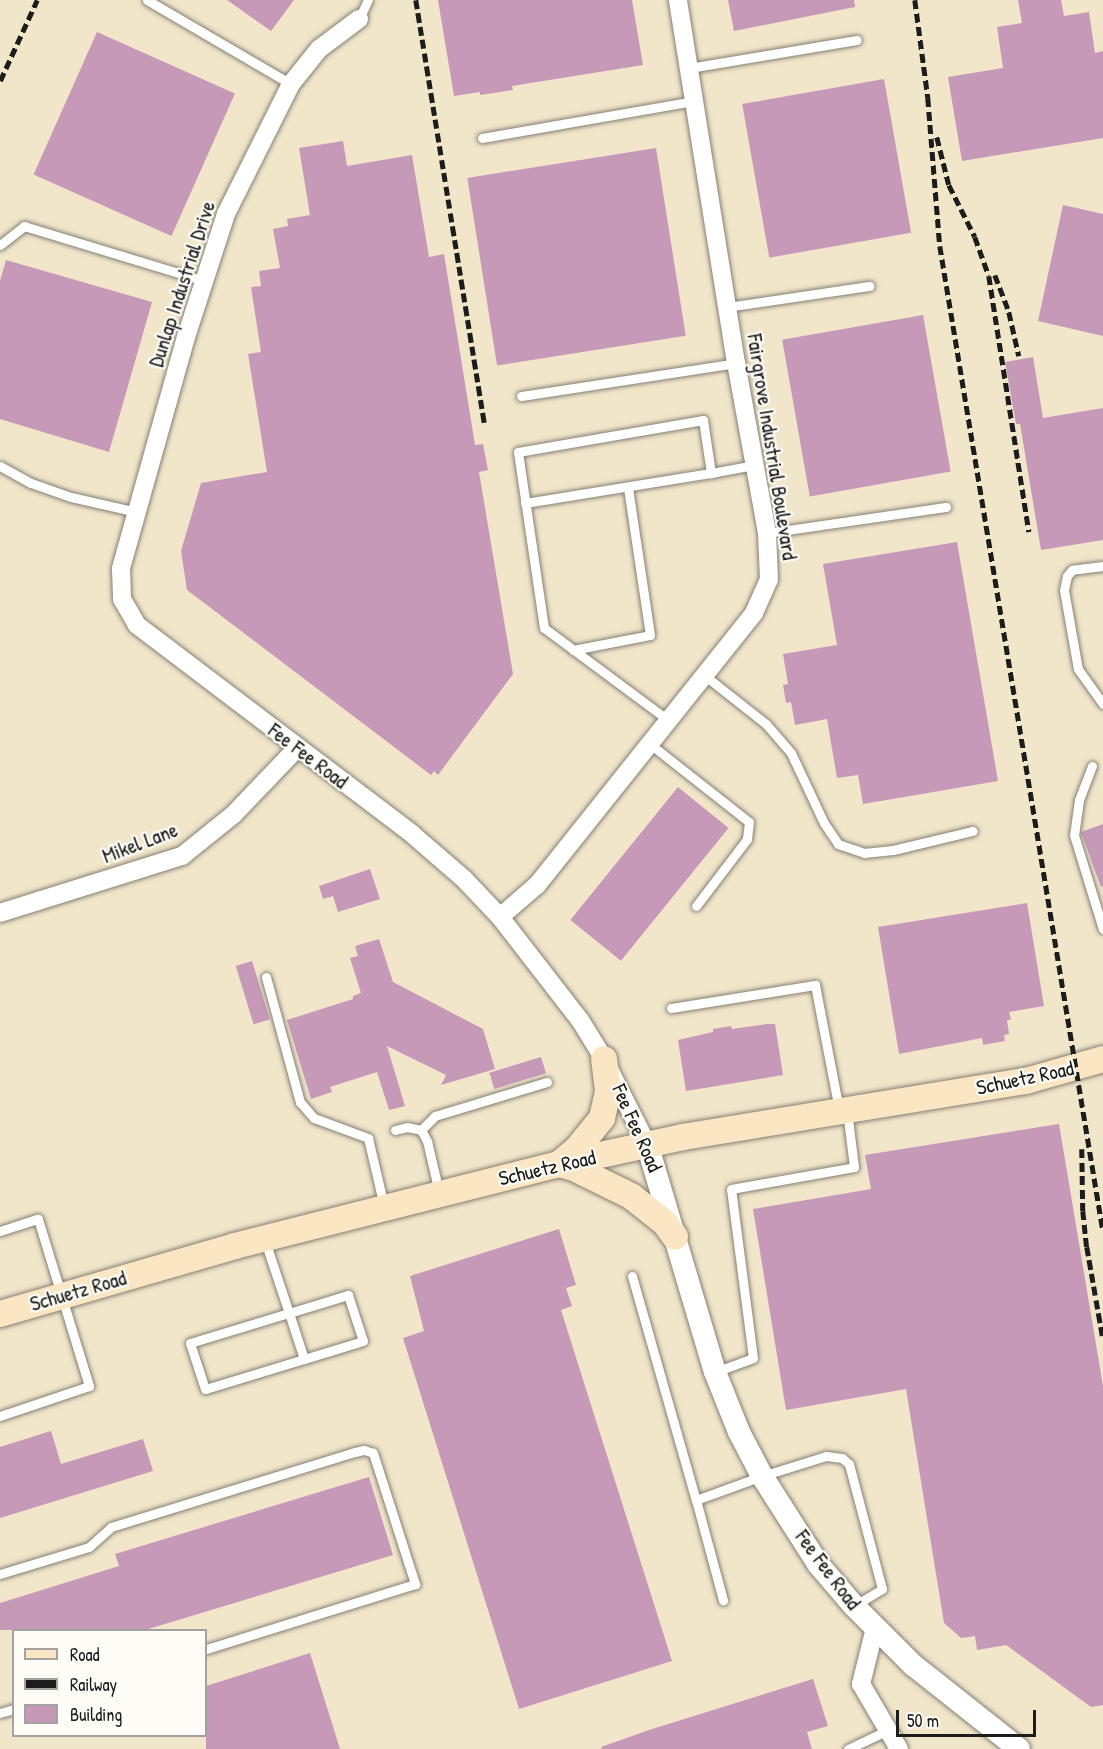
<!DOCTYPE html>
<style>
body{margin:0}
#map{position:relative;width:1103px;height:1749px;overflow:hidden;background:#f1e5ca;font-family:"Patrick Hand",sans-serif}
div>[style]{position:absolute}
.building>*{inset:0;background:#c699b8;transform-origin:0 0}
.roads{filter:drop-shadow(0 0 2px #868073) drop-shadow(0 0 2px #868073)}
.service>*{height:9px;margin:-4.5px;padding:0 4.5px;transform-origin:4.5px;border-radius:4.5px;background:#fff}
.minor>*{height:18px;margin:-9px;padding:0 9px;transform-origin:9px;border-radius:9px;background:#fff}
.tertiary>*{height:22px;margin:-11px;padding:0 11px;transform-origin:11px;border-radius:11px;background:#fff}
.secondary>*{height:26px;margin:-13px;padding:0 13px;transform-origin:13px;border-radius:13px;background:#fbe6c4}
.rail>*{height:4.5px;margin-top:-2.25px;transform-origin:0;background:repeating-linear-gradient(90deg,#1c1c1c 0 9px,transparent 0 13.5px)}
span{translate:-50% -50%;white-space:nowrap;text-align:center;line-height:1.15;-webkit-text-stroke:4.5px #fdfcf7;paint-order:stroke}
.street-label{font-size:21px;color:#1c1c1c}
.legend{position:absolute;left:12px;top:1629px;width:195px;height:108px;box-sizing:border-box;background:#fdfcf7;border:2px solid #a3a29f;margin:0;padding:8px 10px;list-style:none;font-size:18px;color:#1c1c1c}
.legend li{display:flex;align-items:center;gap:12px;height:30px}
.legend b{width:30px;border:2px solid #a3a29f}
.scale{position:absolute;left:896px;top:1710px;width:140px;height:27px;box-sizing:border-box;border:3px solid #1c1c1c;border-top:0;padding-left:8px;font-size:18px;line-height:21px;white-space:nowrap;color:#1c1c1c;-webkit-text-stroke:4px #fdfcf7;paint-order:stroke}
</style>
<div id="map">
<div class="building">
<div style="clip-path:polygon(227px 0,294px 0,271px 31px)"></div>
<div style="clip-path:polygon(438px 0,632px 0,643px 65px,512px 86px,513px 90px,480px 95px,480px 92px,454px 96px)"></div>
<div style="clip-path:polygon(728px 0,854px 0,855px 7px,734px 31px)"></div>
<div style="clip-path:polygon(1018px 0,1061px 0,1064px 16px,1089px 12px,1095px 53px,1103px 51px,1103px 138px,962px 161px,948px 77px,1003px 68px,997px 27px,1022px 23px)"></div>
<div style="left:97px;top:32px;width:151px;height:156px;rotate:24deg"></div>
<div style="left:884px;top:79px;width:156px;height:144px;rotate:80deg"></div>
<div style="clip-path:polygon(343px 141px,347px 166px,412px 155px,429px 257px,444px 254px,475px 445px,483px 444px,488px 470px,479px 472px,513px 674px,438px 775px,434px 771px,431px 775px,187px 590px,181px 551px,201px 483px,267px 472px,248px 354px,261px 352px,251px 287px,261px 286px,259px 271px,280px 268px,273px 229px,288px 226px,287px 219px,310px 215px,299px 148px)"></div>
<div style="left:656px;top:148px;width:190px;height:191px;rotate:81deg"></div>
<div style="clip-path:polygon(1063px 205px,1103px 214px,1103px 336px,1038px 321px)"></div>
<div style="clip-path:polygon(6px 260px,152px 302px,109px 452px,0 419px,0 281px)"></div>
<div style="left:923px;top:315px;width:159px;height:143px;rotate:80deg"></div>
<div style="clip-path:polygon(1033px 357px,1043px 418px,1103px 408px,1103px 540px,1041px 550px,1020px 424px,1016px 424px,1005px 362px)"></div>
<div style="clip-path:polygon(957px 542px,998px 781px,863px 804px,858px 775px,837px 778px,827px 719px,795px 725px,791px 702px,786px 703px,783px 685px,788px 684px,783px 654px,837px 645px,823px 564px)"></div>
<div style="left:678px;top:787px;width:65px;height:171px;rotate:39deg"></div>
<div style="clip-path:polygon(1103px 824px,1103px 886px,1101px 887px,1081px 832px)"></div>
<div style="clip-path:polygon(370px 869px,380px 899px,338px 912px,333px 896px,323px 899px,319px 886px)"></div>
<div style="clip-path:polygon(1027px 903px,1044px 1006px,1009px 1012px,1011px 1020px,1007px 1020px,1009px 1034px,1004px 1035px,1005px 1041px,983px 1045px,982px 1038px,899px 1054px,878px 927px)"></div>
<div style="clip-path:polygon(379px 939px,393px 982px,483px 1029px,495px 1069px,441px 1085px,446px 1075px,387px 1046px,405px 1106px,389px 1110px,377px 1072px,330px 1087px,332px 1092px,311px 1099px,287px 1020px,353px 999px,353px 996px,361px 993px,350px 958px,358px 956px,355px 946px)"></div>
<div style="left:252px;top:961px;width:61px;height:17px;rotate:73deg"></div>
<div style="clip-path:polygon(767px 1024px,775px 1024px,783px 1075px,686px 1091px,678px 1040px,713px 1032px,713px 1029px,731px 1026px,732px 1029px)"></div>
<div style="left:541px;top:1057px;width:17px;height:54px;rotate:73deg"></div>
<div style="clip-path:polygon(1059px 1124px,1103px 1386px,1103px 1705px,1091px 1707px,1006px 1645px,977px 1650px,975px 1636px,961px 1638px,944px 1623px,906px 1389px,786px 1410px,753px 1209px,871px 1189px,865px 1155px)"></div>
<div style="clip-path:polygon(559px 1229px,576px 1285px,566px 1288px,572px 1306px,561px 1310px,672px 1661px,519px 1709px,403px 1338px,424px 1331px,410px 1276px)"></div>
<div style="clip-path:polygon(51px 1431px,61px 1464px,143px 1439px,153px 1471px,0 1518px,0 1447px)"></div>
<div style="clip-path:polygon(369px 1477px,393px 1555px,145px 1630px,0 1630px,0 1603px,119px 1566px,115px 1554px)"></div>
<div style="clip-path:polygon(310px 1653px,340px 1749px,206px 1749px,206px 1686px)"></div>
<div style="clip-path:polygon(813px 1679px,828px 1726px,807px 1732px,812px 1749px,602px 1749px,601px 1747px,649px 1730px)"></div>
</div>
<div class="roads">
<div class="service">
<div style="left:147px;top:0;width:167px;rotate:30.3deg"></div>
<div style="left:359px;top:19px;width:21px;rotate:-65deg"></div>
<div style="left:689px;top:68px;width:170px;rotate:-9.5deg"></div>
<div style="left:482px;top:138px;width:214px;rotate:-9.9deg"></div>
<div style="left:0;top:245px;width:31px;rotate:-38deg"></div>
<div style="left:24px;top:226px;width:189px;rotate:16.9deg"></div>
<div style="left:727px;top:307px;width:144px;rotate:-8.4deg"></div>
<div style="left:521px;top:396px;width:218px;rotate:-8.7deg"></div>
<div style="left:0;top:466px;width:35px;rotate:29deg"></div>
<div style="left:31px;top:483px;width:42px;rotate:19.3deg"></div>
<div style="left:71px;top:497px;width:68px;rotate:12.8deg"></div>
<div style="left:525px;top:503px;width:188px;rotate:-9.2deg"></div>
<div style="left:767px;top:533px;width:181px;rotate:-8.3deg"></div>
<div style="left:1103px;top:566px;width:31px;rotate:173deg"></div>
<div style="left:1072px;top:570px;width:8px;rotate:130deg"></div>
<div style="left:1067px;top:576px;width:14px;rotate:102deg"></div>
<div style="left:1064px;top:590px;width:80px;rotate:80deg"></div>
<div style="left:1078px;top:669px;width:43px;rotate:54.5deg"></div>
<div style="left:573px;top:650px;width:78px;rotate:-11deg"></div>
<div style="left:650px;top:635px;width:150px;rotate:-98.5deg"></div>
<div style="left:704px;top:675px;width:79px;rotate:38.3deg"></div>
<div style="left:766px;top:724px;width:38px;rotate:49deg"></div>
<div style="left:791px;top:753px;width:77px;rotate:64.8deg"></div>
<div style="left:824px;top:823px;width:25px;rotate:56deg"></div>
<div style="left:838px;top:844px;width:28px;rotate:19deg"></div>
<div style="left:864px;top:853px;width:29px;rotate:-6deg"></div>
<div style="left:893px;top:850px;width:82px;rotate:-13.4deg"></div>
<div style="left:668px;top:720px;width:154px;rotate:-143.4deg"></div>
<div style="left:544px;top:628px;width:178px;rotate:-98.4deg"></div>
<div style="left:518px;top:452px;width:188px;rotate:-9.8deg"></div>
<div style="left:703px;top:420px;width:54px;rotate:81.4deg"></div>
<div style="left:711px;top:473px;width:44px;rotate:-10.5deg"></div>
<div style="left:650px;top:744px;width:126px;rotate:38.2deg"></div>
<div style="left:749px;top:822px;width:17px;rotate:97deg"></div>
<div style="left:747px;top:839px;width:84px;rotate:127.3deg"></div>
<div style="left:1092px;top:766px;width:36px;rotate:111deg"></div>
<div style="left:1079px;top:800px;width:35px;rotate:98deg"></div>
<div style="left:1074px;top:835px;width:98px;rotate:72.9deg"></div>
<div style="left:266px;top:977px;width:130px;rotate:74.8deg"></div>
<div style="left:300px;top:1102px;width:21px;rotate:49deg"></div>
<div style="left:314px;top:1118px;width:58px;rotate:20.3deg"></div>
<div style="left:368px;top:1138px;width:70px;rotate:76.8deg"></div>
<div style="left:671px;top:1008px;width:146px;rotate:-9.1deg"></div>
<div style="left:815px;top:985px;width:127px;rotate:79.1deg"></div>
<div style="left:395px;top:1130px;width:12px;rotate:-14deg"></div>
<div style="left:407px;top:1127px;width:14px;rotate:12deg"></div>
<div style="left:421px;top:1130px;width:13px;rotate:61deg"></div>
<div style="left:427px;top:1141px;width:52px;rotate:76.8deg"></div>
<div style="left:421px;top:1130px;width:20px;rotate:-45deg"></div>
<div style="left:435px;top:1116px;width:117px;rotate:-16.9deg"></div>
<div style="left:0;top:1231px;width:40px;rotate:-18deg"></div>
<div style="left:38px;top:1219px;width:175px;rotate:73deg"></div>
<div style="left:89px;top:1386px;width:94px;rotate:161.4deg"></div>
<div style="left:265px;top:1241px;width:76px;rotate:71.6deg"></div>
<div style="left:289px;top:1313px;width:48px;rotate:71.9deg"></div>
<div style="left:304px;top:1359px;width:103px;rotate:163.1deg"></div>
<div style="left:205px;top:1389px;width:48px;rotate:-108.1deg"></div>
<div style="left:190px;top:1343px;width:103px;rotate:-16.9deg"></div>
<div style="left:289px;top:1313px;width:62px;rotate:-17deg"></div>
<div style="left:348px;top:1295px;width:48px;rotate:71.9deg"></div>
<div style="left:363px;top:1341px;width:62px;rotate:163deg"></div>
<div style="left:632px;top:1276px;width:233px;rotate:74.1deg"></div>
<div style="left:696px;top:1500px;width:70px;rotate:-20deg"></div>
<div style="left:762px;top:1476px;width:67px;rotate:-17.4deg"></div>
<div style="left:826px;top:1456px;width:16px;rotate:7deg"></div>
<div style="left:842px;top:1458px;width:9px;rotate:41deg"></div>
<div style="left:849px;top:1464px;width:129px;rotate:75.2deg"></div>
<div style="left:882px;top:1589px;width:33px;rotate:149deg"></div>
<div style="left:715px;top:1372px;width:40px;rotate:-20.2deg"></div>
<div style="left:753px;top:1358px;width:170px;rotate:-97.4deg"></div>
<div style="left:731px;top:1189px;width:125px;rotate:-10.1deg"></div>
<div style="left:854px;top:1167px;width:56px;rotate:-97.1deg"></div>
<div style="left:696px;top:1500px;width:104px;rotate:74.9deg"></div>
<div style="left:0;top:1574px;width:93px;rotate:-16.9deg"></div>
<div style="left:89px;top:1547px;width:30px;rotate:-42deg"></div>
<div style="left:111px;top:1527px;width:255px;rotate:-17.1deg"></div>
<div style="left:355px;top:1452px;width:9px;rotate:-13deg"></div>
<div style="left:364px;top:1450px;width:9px;rotate:18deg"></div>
<div style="left:373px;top:1453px;width:138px;rotate:72.2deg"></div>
<div style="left:415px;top:1584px;width:219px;rotate:162.7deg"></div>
<div style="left:0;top:1713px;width:15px;rotate:-16deg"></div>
<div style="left:848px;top:1749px;width:44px;rotate:-25.4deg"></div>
</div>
<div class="minor">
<div style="left:359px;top:19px;width:50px;rotate:143.1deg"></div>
<div style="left:319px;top:49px;width:45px;rotate:128.7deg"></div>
<div style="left:291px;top:84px;width:145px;rotate:116.6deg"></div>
<div style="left:226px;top:214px;width:129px;rotate:108deg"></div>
<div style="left:186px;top:337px;width:241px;rotate:105.7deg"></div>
<div style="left:121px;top:569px;width:30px;rotate:88deg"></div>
<div style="left:122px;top:599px;width:30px;rotate:60deg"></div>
<div style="left:137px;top:625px;width:345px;rotate:37.2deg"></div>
<div style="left:412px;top:834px;width:69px;rotate:40.9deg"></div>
<div style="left:464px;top:879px;width:52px;rotate:46.5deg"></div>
<div style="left:500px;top:917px;width:130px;rotate:52.2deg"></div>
<div style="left:580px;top:1020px;width:46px;rotate:58.4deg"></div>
<div style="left:604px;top:1059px;width:95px;rotate:63.2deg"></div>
<div style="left:0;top:913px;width:191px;rotate:-17.4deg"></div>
<div style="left:182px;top:856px;width:67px;rotate:-38.9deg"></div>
<div style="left:234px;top:814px;width:91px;rotate:-46.3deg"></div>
<div style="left:500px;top:917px;width:49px;rotate:-40.9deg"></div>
<div style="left:537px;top:885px;width:348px;rotate:-51.4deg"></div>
<div style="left:754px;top:613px;width:36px;rotate:-66deg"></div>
<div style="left:769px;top:580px;width:47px;rotate:-92.4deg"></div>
<div style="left:767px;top:533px;width:173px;rotate:-100.3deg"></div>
<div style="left:736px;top:363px;width:368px;rotate:-99.1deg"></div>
<div style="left:875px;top:1628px;width:58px;rotate:104deg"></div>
<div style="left:861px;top:1684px;width:75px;rotate:59.7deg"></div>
</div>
<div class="tertiary">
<div style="left:647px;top:1144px;width:238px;rotate:73.4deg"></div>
<div style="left:715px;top:1372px;width:65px;rotate:68.2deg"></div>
<div style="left:739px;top:1432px;width:50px;rotate:62.4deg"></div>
<div style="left:762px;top:1476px;width:104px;rotate:57.5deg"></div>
<div style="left:818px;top:1564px;width:55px;rotate:49.4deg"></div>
<div style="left:854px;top:1606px;width:83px;rotate:45deg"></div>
<div style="left:913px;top:1665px;width:135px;rotate:38.4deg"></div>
</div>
<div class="secondary">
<div style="left:559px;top:1164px;width:16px;rotate:15deg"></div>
<div style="left:574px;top:1168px;width:64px;rotate:26.2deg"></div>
<div style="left:631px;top:1196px;width:43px;rotate:38.5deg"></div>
<div style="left:665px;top:1223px;width:17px;rotate:54deg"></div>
<div style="left:559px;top:1164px;width:23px;rotate:-40deg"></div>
<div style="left:577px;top:1149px;width:40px;rotate:-51deg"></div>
<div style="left:602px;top:1118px;width:28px;rotate:-77deg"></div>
<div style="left:608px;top:1091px;width:32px;rotate:-97deg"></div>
<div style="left:0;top:1314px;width:245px;rotate:-16.1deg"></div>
<div style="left:235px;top:1246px;width:334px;rotate:-14.2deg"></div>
<div style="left:559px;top:1164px;width:127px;rotate:-12.3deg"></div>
<div style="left:683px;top:1137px;width:348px;rotate:-9.3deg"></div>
<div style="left:1026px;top:1081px;width:80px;rotate:-15.9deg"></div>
</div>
</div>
<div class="rail">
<div style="left:416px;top:0;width:431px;rotate:80.8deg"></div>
<div style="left:915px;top:0;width:99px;rotate:82.4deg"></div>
<div style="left:928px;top:98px;width:148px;rotate:85.4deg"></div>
<div style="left:940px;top:246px;width:998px;rotate:80.6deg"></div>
<div style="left:0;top:81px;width:89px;rotate:-65.4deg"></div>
<div style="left:937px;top:137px;width:49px;rotate:76deg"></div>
<div style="left:949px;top:185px;width:58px;rotate:63.4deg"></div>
<div style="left:975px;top:237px;width:41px;rotate:70.3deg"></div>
<div style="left:989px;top:276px;width:259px;rotate:81.1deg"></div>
<div style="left:995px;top:275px;width:40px;rotate:69deg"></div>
<div style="left:1009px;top:312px;width:45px;rotate:77.2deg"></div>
<div style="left:1082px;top:1149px;width:62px;rotate:89.1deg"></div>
<div style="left:1083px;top:1211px;width:36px;rotate:84deg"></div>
<div style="left:1087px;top:1247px;width:93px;rotate:80.1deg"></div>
</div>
<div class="street-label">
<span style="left:182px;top:284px;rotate:-72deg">Dunlap Industrial Drive</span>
<span style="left:772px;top:447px;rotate:81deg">Fairgrove Industrial Boulevard</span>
<span style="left:308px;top:756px;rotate:37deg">Fee Fee Road</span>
<span style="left:140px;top:843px;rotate:-21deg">Mikel Lane</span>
<span style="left:1025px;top:1078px;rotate:-12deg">Schuetz Road</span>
<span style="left:637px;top:1128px;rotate:66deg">Fee Fee Road</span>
<span style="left:547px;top:1168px;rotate:-13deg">Schuetz Road</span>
<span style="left:78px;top:1291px;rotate:-16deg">Schuetz Road</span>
<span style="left:828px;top:1570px;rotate:53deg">Fee Fee Road</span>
</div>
<ul class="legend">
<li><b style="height:8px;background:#fbe6c4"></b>Road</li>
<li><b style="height:8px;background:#1c1c1c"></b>Railway</li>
<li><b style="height:16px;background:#c699b8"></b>Building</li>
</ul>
<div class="scale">50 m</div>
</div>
